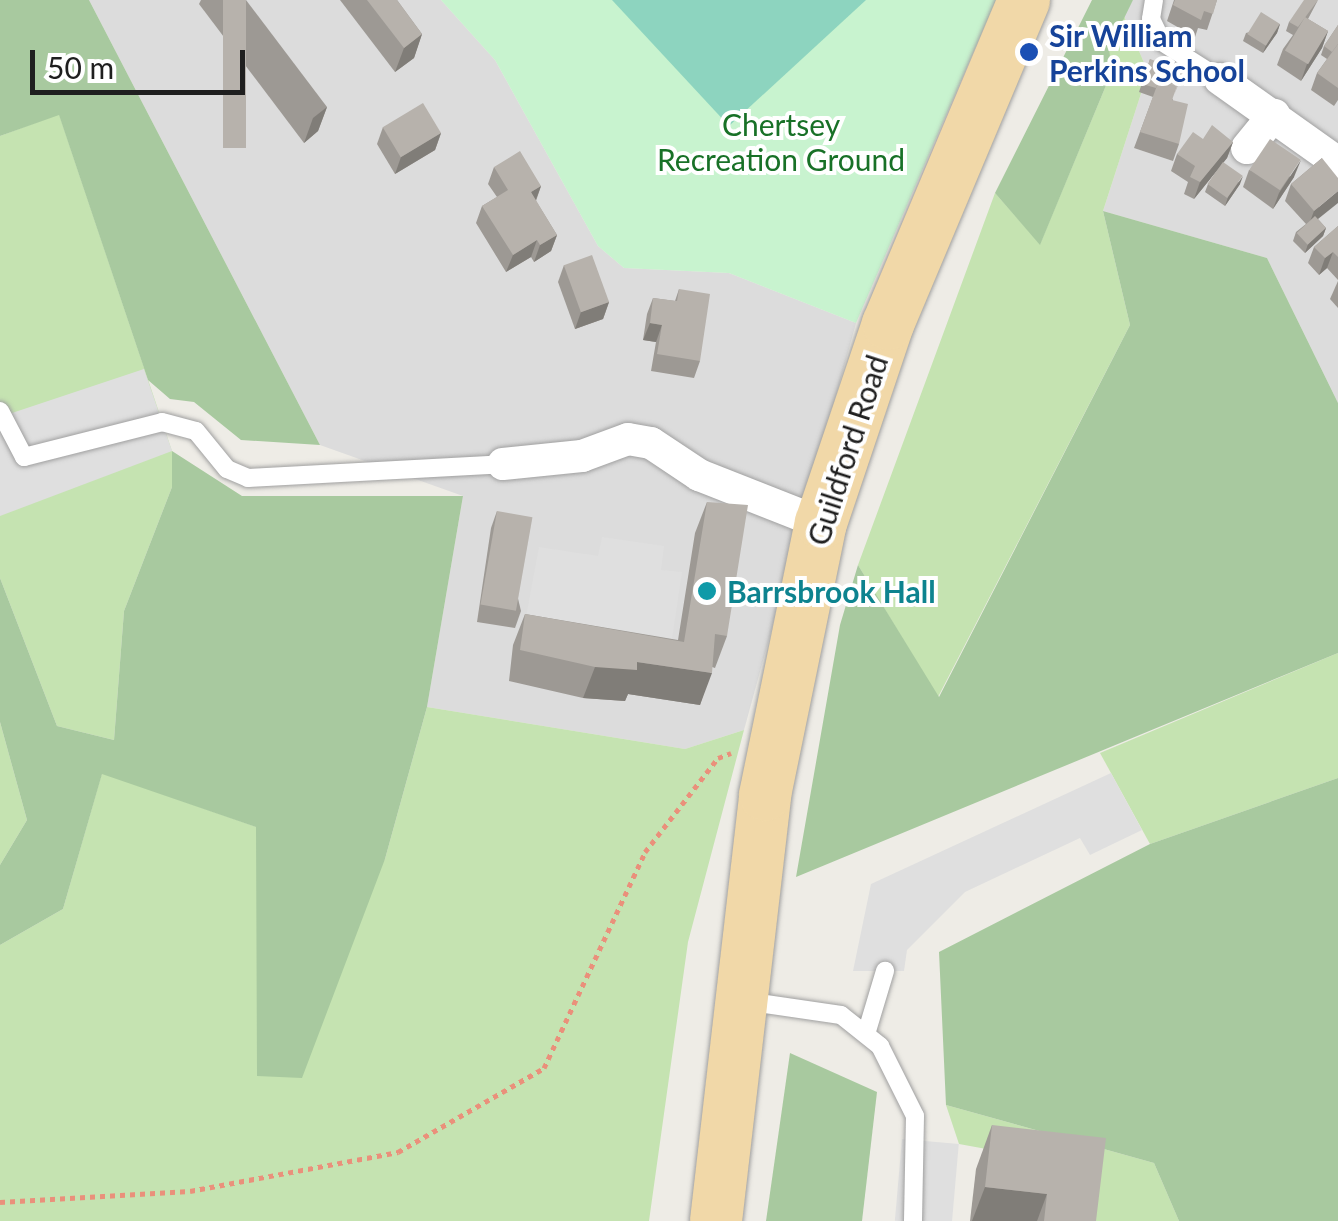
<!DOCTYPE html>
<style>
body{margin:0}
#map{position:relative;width:1338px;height:1221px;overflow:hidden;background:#eeece6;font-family:Lato,sans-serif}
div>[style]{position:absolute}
.residential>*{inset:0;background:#dcdcdc}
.grass>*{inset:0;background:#c5e3b1}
.forest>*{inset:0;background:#a8c99f}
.park>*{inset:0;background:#c8f3cf}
.pitch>*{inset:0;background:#8dd4bf}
.parking>*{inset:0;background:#dfdfdf;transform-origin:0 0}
.path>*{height:5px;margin-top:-2.5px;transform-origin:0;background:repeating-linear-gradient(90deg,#ea907b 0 5px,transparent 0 10px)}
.roads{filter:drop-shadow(0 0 2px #a0a0a0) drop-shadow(0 0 2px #a0a0a0)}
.service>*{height:18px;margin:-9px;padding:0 9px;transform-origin:9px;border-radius:9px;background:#fff}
.minor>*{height:32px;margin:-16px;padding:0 16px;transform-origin:16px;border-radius:16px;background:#fff}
.primary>*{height:52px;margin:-26px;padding:0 26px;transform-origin:26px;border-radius:26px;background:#f1d8a8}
.wall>*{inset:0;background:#9d9994}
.shaded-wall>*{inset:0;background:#807d78}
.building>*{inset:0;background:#b7b2ac;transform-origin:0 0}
.dots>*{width:28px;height:28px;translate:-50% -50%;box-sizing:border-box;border:5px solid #fff;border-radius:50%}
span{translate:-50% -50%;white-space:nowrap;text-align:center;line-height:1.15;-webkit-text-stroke:8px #fff;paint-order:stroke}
.transit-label{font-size:30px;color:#164399;font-weight:700}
.left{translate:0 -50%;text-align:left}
.park-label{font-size:30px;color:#187127}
.street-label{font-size:30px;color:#1f1f1f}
.culture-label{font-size:30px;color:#0d838f;font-weight:700}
.scale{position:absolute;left:30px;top:50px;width:215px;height:45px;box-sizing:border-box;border:5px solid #1f1f1f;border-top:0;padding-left:12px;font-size:30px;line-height:35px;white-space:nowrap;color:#1f1f1f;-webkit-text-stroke:8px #fff;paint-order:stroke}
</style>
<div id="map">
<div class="residential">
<div style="clip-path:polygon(89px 0,441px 0,495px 60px,598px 246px,624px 268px,729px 273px,856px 323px,744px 730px,685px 749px,427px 707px,463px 496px,320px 445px)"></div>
<div style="clip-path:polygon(1133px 0,1338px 0,1338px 403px,1267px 258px,1103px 211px,1148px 72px,1124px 16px)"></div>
</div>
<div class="grass">
<div style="clip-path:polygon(1124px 16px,1148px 72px,1103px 211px,1130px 325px,938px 697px,858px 565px,995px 193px,1040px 244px,1112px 71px,1108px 49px)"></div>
<div style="clip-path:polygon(59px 114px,172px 451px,172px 487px,124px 611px,114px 740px,57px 726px,0 578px,0 136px)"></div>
<div style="clip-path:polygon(1338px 653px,1338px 778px,1150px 844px,1100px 753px)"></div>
<div style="clip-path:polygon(427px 707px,685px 749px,744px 730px,688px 942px,649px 1221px,0 1221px,0 945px,63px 909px,102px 773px,257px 827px,257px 1075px,385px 859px)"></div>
<div style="clip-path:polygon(0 722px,27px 820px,0 865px)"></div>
<div style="clip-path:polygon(946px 1105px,1154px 1163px,1179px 1221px,1091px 1221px,1095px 1169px,959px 1144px)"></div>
</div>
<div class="forest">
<div style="clip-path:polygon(0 0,89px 0,320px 445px,241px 440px,194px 402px,170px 399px,148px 380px,59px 115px,0 136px)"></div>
<div style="clip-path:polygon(1092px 0,1133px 0,1109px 49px,1112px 71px,1040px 245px,995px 193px)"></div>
<div style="clip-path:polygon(1103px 211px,1267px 258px,1338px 403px,1338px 653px,796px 877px,840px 625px,858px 565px,939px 697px,1130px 325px)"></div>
<div style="clip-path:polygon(172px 451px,242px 496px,463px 496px,427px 707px,385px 859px,302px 1078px,257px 1076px,256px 827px,102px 774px,63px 909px,0 945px,0 865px,27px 820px,0 722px,0 578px,57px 726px,114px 740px,124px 611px,172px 487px)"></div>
<div style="clip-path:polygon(1338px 778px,1338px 1221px,1179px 1221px,1154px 1163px,946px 1105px,939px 952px,1150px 844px)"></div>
<div style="clip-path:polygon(790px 1053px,877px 1092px,862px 1221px,766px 1221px)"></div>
</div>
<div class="park">
<div style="clip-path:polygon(441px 0,996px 0,856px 323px,729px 273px,624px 268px,598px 246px,495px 60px)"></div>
</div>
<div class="pitch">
<div style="clip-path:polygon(612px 0,866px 0,729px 126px)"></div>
</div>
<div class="parking">
<div style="clip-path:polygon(144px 369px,172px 451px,0 516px,0 417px)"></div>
<div style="clip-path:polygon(602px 537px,664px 546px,661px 570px,682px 572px,672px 639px,648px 634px,643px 656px,526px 617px,539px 547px,598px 556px)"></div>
<div style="clip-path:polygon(1111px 773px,1142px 830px,1090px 855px,1080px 838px,965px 892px,907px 950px,904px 971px,853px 971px,871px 884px)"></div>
<div style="left:902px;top:1139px;width:57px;height:82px;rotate:5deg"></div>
</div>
<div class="path">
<div style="left:0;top:1202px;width:190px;rotate:-3.3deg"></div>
<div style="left:190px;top:1191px;width:212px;rotate:-10.6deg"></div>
<div style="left:398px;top:1152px;width:168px;rotate:-29.9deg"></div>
<div style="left:544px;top:1068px;width:238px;rotate:-64.9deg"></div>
<div style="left:645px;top:852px;width:119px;rotate:-52.2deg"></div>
<div style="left:718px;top:758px;width:14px;rotate:-21deg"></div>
</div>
<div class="roads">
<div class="service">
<div style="left:1154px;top:0;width:19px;rotate:99deg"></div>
<div style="left:1151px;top:19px;width:25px;rotate:64deg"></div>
<div style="left:1162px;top:42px;width:69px;rotate:32.5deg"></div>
<div style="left:0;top:411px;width:52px;rotate:62.4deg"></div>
<div style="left:24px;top:457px;width:142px;rotate:-14.2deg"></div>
<div style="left:162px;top:422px;width:35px;rotate:15deg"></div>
<div style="left:196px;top:431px;width:49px;rotate:50.8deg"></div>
<div style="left:227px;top:469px;width:23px;rotate:23deg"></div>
<div style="left:248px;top:478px;width:255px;rotate:-3.1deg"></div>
<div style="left:745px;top:1001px;width:97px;rotate:8.3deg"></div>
<div style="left:841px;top:1015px;width:50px;rotate:38.5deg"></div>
<div style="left:880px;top:1046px;width:78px;rotate:63.4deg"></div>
<div style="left:915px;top:1116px;width:105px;rotate:91.1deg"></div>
<div style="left:867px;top:1031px;width:63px;rotate:-73.3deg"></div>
</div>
<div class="minor">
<div style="left:1220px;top:79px;width:145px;rotate:35.4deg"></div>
<div style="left:1247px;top:148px;width:43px;rotate:-50.7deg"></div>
<div style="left:503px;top:464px;width:79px;rotate:-5.8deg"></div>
<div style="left:582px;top:456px;width:49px;rotate:-20.3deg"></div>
<div style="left:628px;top:439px;width:23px;rotate:10deg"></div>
<div style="left:651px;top:443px;width:58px;rotate:33.7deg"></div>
<div style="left:699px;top:475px;width:131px;rotate:21.5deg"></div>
</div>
<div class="primary">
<div style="left:716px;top:1221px;width:429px;rotate:-83.4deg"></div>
<div style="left:765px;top:795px;width:278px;rotate:-78.4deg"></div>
<div style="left:821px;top:523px;width:210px;rotate:-71.4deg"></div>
<div style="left:888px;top:324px;width:351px;rotate:-67.2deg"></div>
</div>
</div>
<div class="wall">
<div style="clip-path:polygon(201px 0,246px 0,327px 107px,318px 131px,304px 143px,199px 4px)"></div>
<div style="clip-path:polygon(340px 0,397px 0,422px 34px,414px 58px,395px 72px)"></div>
<div style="clip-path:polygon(1174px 0,1217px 0,1207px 30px,1198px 28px,1195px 37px,1167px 21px)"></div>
<div style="clip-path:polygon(1318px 0,1308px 19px,1328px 31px,1322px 48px,1301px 81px,1277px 65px,1283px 49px,1293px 35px,1286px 31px,1289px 22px)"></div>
<div style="clip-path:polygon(1280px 24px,1277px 33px,1263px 53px,1243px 41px,1246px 33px)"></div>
<div style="clip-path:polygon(1338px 25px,1338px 100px,1334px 106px,1311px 90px,1317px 73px,1327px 59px,1321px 55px,1324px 46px)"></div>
<div style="clip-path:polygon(1150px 59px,1173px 100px,1179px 144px,1173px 161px,1134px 148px,1153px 97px,1139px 92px)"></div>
<div style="clip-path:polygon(383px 127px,441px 133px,435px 150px,395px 174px,377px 144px)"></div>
<div style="clip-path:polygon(1203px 139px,1233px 142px,1227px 158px,1223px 163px,1240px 184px,1225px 206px,1205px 192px,1208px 184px,1219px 168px,1194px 199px,1184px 194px,1188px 182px,1171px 171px,1177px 154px)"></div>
<div style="clip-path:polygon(1322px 158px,1318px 219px,1326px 228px,1323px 236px,1305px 253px,1293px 241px,1296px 232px,1306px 224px,1285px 201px,1291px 184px)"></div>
<div style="clip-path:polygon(494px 167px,541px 186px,536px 201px,557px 235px,551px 251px,534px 262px,531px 257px,506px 272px,476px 223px,482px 206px,497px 197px,488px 184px)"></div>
<div style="clip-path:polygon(1249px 170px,1294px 177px,1273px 209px,1243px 187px)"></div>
<div style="clip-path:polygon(1338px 226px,1338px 280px,1327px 268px,1319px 275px,1308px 263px,1314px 247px)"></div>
<div style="clip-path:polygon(564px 265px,609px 302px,603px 319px,575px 329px,558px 282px)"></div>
<div style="clip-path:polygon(1338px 281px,1338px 308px,1330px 299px)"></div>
<div style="clip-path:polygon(679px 289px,700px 361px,694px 378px,651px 371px,656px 342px,643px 340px,647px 314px,653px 298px,675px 301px)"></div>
<div style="clip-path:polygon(707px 502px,727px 636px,715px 668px,712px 667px,700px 705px,628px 694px,625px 701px,583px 698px,509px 681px,513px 645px,525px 614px,678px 640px,695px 533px)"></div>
<div style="clip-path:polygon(497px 511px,521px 611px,515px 628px,477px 622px,491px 528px)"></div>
<div style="clip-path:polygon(992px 1125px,1096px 1221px,970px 1221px,976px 1169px)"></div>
</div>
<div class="shaded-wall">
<div style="clip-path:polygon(1280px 24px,1277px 33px,1263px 53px,1266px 45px)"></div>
<div style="clip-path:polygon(1328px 31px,1322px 48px,1301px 81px,1307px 64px)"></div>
<div style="clip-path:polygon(422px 34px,414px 58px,395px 72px,404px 48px)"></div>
<div style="clip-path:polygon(327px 107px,318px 131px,304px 143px,313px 118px)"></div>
<div style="clip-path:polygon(441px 133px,435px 150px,395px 174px,401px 157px)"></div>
<div style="clip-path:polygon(1233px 142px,1227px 158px,1194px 199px,1200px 182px)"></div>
<div style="clip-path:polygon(1301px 160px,1294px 177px,1273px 209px,1279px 193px)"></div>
<div style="clip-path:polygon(1243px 176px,1240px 184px,1225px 206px,1228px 197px)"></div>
<div style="clip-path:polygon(541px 186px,535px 202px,531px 192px)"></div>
<div style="clip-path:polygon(1338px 191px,1338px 203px,1308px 227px,1314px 211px)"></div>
<div style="clip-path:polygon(1326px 228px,1323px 236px,1305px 253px,1308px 244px)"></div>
<div style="clip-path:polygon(557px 235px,551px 251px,534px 262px,540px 245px)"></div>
<div style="clip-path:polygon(537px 240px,531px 257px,506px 272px,513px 255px)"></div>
<div style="clip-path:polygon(1333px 252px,1327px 268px,1319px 275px,1325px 258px)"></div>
<div style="clip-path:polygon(609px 302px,603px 319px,575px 329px,581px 312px)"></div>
<div style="clip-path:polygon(650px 323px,662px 325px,656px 342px,643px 340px)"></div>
<div style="clip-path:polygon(637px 662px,712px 673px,700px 705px,628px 694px,625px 701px,583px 698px,595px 667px)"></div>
<div style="clip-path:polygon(985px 1187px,1047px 1194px,1037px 1221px,972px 1221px)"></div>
</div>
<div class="building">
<div style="left:223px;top:0;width:23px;height:148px"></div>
<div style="clip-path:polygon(367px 0,397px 0,422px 34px,404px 48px)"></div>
<div style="clip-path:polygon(1175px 0,1217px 0,1213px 14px,1204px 11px,1201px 20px,1173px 5px)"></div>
<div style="clip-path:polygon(1304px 0,1318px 0,1298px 27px,1289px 22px)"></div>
<div style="left:1261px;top:12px;width:22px;height:26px;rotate:32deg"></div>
<div style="left:1305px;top:17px;width:27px;height:39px;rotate:31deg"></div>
<div style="clip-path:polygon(1338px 25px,1338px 44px,1332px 52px,1324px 46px)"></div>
<div style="clip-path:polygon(1338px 44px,1338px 88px,1317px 73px)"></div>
<div style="clip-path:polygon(1150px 59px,1184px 71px,1174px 95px,1177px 86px,1159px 80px,1156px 88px,1142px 84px)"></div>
<div style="clip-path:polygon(1159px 80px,1177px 86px,1172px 100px,1188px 104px,1179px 144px,1140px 132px)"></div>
<div style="left:423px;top:103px;width:35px;height:47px;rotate:59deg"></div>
<div style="clip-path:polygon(1212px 125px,1233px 142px,1200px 182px,1190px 177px,1195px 166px,1177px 154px,1193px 132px,1203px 139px)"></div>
<div style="left:1270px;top:139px;width:37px;height:37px;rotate:34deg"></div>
<div style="clip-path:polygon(520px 151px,541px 186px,531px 192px,557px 235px,540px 245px,537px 240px,513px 255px,482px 206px,508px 190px,494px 167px)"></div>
<div style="clip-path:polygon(1322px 158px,1338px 178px,1338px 191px,1314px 211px,1291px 184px)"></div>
<div style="left:1223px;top:162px;width:24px;height:27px;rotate:35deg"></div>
<div style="left:1315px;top:216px;width:16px;height:25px;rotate:47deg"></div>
<div style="clip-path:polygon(1338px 226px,1338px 257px,1333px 252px,1325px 258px,1314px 247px)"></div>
<div style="left:592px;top:255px;width:50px;height:30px;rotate:70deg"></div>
<div style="clip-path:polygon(679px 289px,710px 294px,700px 361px,657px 354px,662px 325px,650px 323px,653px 298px,677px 301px)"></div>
<div style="clip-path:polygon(707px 502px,748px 505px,727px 636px,715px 634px,712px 673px,637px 662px,637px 670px,595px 667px,520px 650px,525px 614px,684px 642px)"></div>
<div style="left:497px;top:511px;width:36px;height:95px;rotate:10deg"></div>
<div style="clip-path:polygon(992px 1125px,1106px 1138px,1096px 1221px,1044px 1221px,1047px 1194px,985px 1187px)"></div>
</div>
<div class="dots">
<div style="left:1029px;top:52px;background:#1a4fb4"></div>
<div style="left:707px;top:591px;background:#0f9aa8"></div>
</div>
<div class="transit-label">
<span class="left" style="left:1049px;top:52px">Sir William<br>Perkins School</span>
</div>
<div class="park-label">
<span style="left:781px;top:141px">Chertsey<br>Recreation Ground</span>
</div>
<div class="street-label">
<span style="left:847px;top:450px;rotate:-72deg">Guildford Road</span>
</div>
<div class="culture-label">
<span class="left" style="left:727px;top:591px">Barrsbrook Hall</span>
</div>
<div class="scale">50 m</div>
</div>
